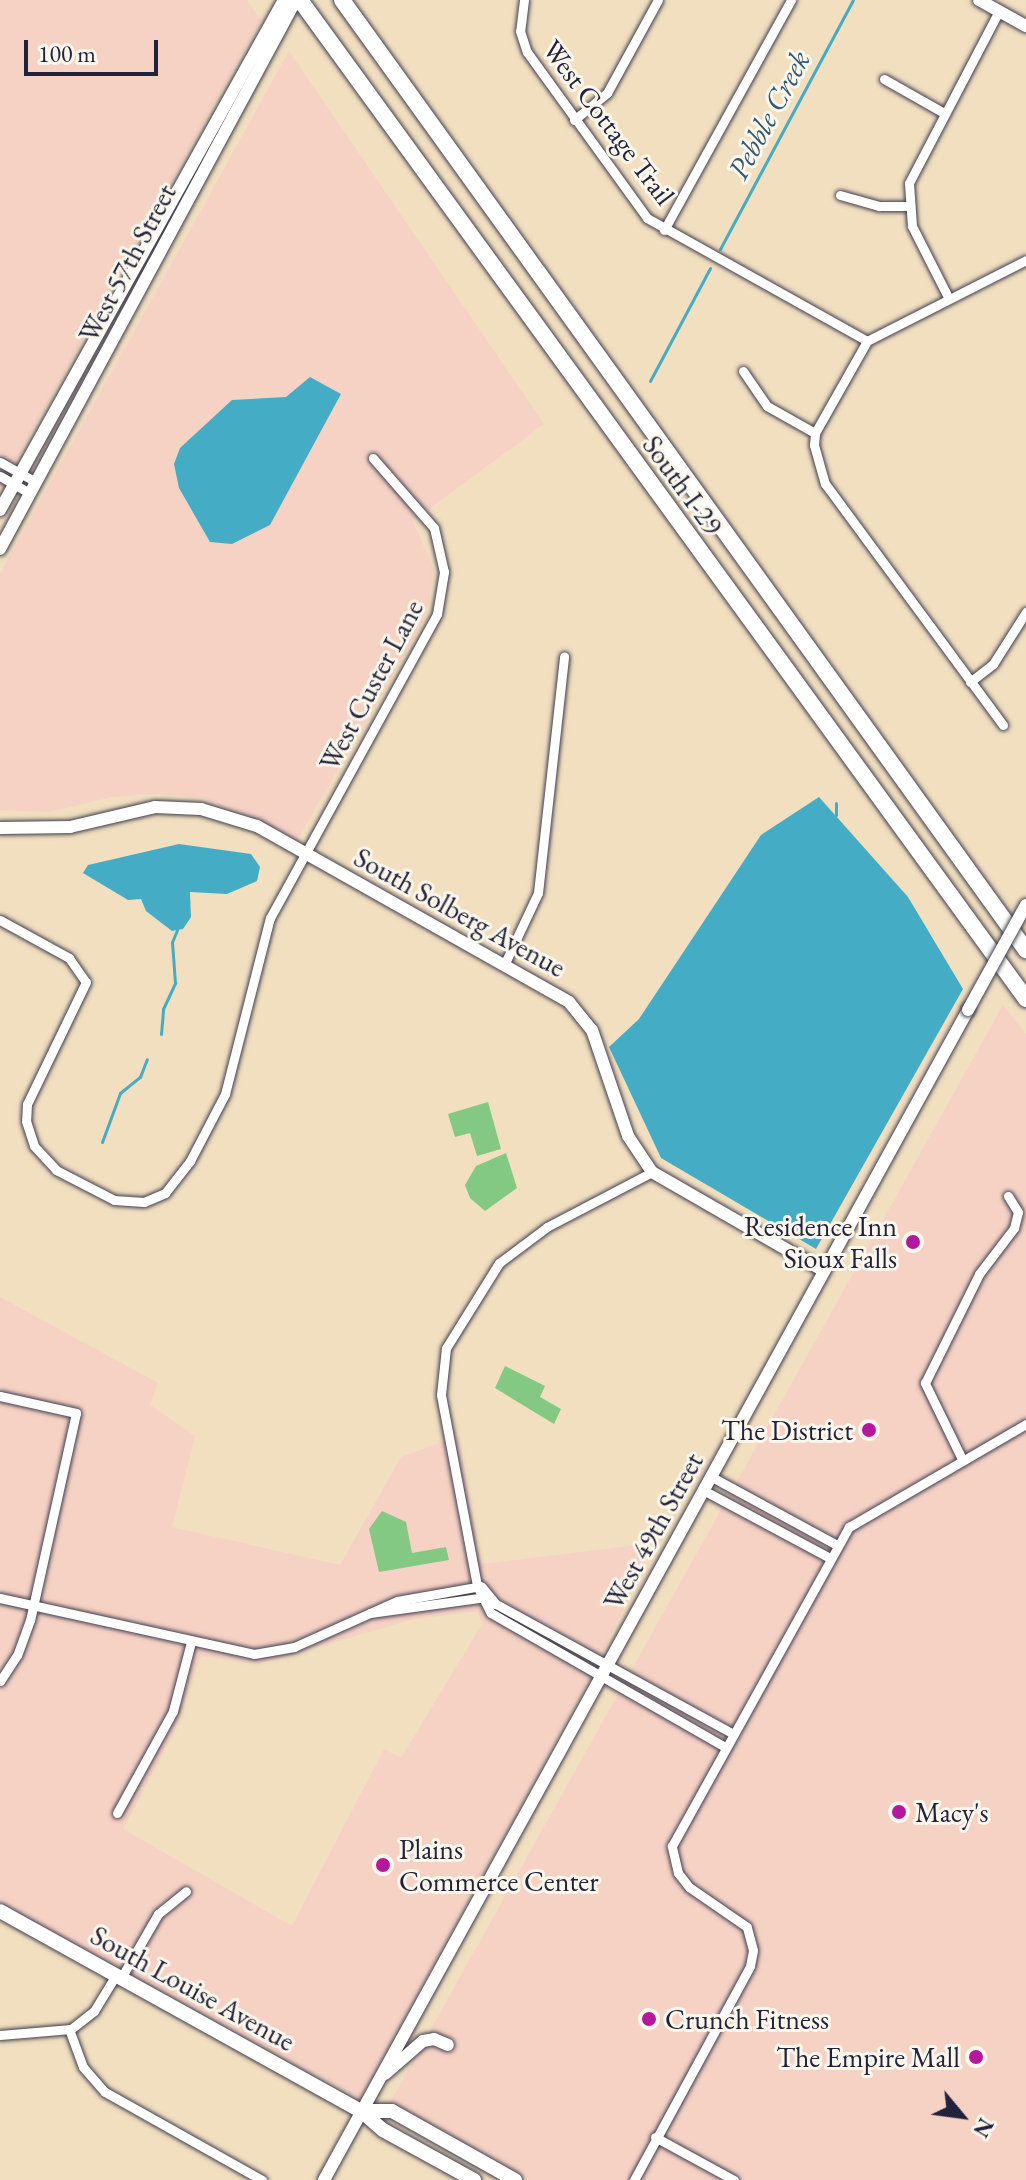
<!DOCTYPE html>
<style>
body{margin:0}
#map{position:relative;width:1026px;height:2180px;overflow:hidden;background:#f1dfc0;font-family:"EB Garamond",serif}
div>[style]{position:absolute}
.built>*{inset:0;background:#f6d2c5}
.green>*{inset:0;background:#83c883}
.water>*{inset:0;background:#45acc5}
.stream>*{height:3px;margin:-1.5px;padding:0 1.5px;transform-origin:1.5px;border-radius:1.5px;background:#45acc5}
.roads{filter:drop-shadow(0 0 2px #413e4f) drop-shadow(0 0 2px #413e4f)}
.street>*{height:9px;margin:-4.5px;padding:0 4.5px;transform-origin:4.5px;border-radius:4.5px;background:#fff}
.secondary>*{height:12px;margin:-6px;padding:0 6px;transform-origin:6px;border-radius:6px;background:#fff}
.primary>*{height:14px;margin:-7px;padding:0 7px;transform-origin:7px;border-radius:7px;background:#fff}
.highway>*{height:16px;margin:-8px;padding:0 8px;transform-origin:8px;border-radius:8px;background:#fff}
.bridges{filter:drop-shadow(0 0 2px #413e4f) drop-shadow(0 0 2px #413e4f)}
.secondary-bridge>*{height:12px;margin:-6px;padding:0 6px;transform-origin:6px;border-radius:6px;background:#fff}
.dots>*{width:22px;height:22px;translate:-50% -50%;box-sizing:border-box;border:4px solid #fbf7ec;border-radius:50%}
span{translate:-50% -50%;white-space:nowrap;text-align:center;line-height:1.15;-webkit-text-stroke:6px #fbf7ec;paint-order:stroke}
.street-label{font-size:28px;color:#22223b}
.poi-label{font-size:28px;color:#22223b}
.right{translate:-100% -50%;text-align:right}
.left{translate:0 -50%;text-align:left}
.water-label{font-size:30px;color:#305972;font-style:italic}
.north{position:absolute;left:922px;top:2076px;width:80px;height:80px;-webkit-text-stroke:6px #fbf7ec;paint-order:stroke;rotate:119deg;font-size:22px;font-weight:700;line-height:32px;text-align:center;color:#22223b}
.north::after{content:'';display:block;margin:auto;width:28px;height:36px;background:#22223b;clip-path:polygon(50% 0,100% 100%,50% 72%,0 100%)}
.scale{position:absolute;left:24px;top:40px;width:134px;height:36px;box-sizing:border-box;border:4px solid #22223b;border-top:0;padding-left:10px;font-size:24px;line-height:28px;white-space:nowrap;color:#22223b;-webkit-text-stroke:6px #fbf7ec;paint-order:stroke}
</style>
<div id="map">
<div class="built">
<div style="clip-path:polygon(0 0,247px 0,261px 20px,0 489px)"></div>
<div style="clip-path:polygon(289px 51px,544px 424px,413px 521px,434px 570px,428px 604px,419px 629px,296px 842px,204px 798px,160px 794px,112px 797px,50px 812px,0 810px,0 574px)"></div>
<div style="clip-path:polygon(1003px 1005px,1026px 1034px,1026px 2180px,528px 2180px,389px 2104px)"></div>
<div style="clip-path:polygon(evenodd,0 1297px,158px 1383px,150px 1405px,195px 1436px,172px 1527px,340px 1565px,401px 1457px,459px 1436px,481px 1564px,655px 1543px,589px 1680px,360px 2099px,0 1904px,0 1297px,478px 1611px,482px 1624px,401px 1758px,384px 1749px,292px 1926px,123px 1829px,175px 1730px,201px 1656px,258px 1664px,414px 1619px,478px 1611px)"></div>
</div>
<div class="green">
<div style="clip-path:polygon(488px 1102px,501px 1149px,477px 1156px,470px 1133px,455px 1137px,448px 1114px)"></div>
<div style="clip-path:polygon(506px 1153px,517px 1188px,485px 1211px,470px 1198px,465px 1185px,476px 1166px)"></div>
<div style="clip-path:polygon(505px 1366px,545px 1386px,540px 1397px,561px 1409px,554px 1424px,495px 1388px)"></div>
<div style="clip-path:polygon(382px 1511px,406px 1522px,412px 1553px,446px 1547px,449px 1560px,379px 1572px,369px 1529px)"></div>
</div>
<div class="water">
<div style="clip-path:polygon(310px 377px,341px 394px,270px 525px,232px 544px,210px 542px,179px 488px,174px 464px,180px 448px,232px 400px,286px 397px)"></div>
<div style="clip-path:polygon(819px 797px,908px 897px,963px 989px,816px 1249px,661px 1158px,609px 1047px,639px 1019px,761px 835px)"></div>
<div style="clip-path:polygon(179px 844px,251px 854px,260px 867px,257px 881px,227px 894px,190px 892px,191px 917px,183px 929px,172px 931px,146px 911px,141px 899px,128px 900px,83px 873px,88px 865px)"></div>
</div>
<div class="stream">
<div style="left:720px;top:249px;width:282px;rotate:-61.9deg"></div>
<div style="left:650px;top:381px;width:128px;rotate:-62deg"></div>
<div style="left:836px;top:803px;width:12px;rotate:90deg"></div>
<div style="left:161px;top:1034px;width:25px;rotate:-85deg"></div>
<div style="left:163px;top:1009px;width:29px;rotate:-65deg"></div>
<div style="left:175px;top:983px;width:41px;rotate:-94.2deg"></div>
<div style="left:172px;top:942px;width:13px;rotate:-67deg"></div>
<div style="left:102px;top:1142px;width:52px;rotate:-69.8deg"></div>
<div style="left:120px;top:1093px;width:26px;rotate:-39deg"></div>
<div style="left:140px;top:1077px;width:19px;rotate:-69deg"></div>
</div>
<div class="roads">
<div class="street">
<div style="left:524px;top:0;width:31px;rotate:97deg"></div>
<div style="left:520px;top:31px;width:22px;rotate:72deg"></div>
<div style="left:527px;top:52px;width:205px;rotate:54.1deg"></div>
<div style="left:647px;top:218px;width:252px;rotate:29.2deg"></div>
<div style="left:884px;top:79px;width:69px;rotate:29.5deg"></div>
<div style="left:574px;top:120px;width:43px;rotate:-39.3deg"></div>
<div style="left:607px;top:93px;width:106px;rotate:-61.3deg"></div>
<div style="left:840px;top:195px;width:41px;rotate:15.8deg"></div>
<div style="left:879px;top:206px;width:29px"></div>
<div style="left:664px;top:230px;width:263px;rotate:-61.1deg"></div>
<div style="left:948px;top:297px;width:80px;rotate:-116.9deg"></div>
<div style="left:912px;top:226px;width:43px;rotate:-94deg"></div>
<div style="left:909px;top:183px;width:194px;rotate:-62.4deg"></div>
<div style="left:743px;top:371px;width:42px;rotate:55.6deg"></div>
<div style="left:767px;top:406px;width:55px;rotate:29.4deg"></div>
<div style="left:0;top:462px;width:41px;rotate:29.1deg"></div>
<div style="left:0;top:476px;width:34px;rotate:30deg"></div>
<div style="left:970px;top:682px;width:29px;rotate:-38deg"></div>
<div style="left:993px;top:664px;width:62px;rotate:-57.6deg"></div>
<div style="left:1003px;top:725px;width:300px;rotate:-126.4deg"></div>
<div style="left:825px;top:484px;width:41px;rotate:-105.8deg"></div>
<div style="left:814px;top:445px;width:12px;rotate:-85deg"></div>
<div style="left:815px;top:433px;width:106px;rotate:-60.5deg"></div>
<div style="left:867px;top:341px;width:178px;rotate:-27deg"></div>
<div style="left:0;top:920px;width:79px;rotate:28.8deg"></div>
<div style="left:69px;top:958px;width:29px;rotate:55deg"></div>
<div style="left:86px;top:982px;width:136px;rotate:115.8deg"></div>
<div style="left:27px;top:1104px;width:17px;rotate:93deg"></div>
<div style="left:26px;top:1121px;width:26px;rotate:72deg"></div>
<div style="left:34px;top:1146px;width:33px;rotate:47deg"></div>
<div style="left:56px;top:1170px;width:65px;rotate:27.3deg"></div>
<div style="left:114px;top:1200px;width:30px;rotate:4deg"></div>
<div style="left:144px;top:1202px;width:23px;rotate:-23deg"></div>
<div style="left:165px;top:1193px;width:41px;rotate:-52deg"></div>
<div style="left:190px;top:1161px;width:76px;rotate:-62.4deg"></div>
<div style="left:225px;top:1094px;width:182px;rotate:-75.7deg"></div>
<div style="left:270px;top:918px;width:347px;rotate:-61.2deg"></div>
<div style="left:437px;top:614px;width:43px;rotate:-80.5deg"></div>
<div style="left:444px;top:572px;width:45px;rotate:-102.8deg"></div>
<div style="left:434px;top:528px;width:93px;rotate:-131.1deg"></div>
<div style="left:505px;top:963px;width:77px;rotate:-64.8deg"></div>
<div style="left:538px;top:893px;width:238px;rotate:-83.7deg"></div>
<div style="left:652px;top:1172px;width:119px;rotate:152.4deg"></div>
<div style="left:547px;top:1227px;width:60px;rotate:143.1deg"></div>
<div style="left:499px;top:1263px;width:100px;rotate:121.9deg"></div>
<div style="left:446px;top:1348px;width:47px;rotate:96.1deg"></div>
<div style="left:441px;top:1395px;width:194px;rotate:79.3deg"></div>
<div style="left:477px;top:1586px;width:30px;rotate:63deg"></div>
<div style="left:491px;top:1613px;width:270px;rotate:29.8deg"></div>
<div style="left:0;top:1396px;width:78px;rotate:12.6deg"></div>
<div style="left:76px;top:1413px;width:212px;rotate:102.5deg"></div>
<div style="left:30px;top:1620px;width:37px;rotate:110deg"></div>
<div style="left:17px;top:1655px;width:31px;rotate:123deg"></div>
<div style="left:962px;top:1459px;width:85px;rotate:-116deg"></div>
<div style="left:925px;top:1383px;width:122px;rotate:-63.6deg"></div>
<div style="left:979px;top:1274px;width:58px;rotate:-52.7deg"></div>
<div style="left:1014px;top:1228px;width:16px;rotate:-76deg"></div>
<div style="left:1018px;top:1212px;width:19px;rotate:-122deg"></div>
<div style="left:710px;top:1476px;width:145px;rotate:28.5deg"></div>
<div style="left:703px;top:1490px;width:144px;rotate:28.2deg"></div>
<div style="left:482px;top:1587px;width:22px;rotate:51deg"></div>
<div style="left:496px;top:1604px;width:270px;rotate:28.7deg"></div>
<div style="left:0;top:1598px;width:260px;rotate:12.4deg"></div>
<div style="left:254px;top:1654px;width:41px;rotate:-9.9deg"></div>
<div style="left:294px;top:1647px;width:113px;rotate:-24.1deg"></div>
<div style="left:397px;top:1601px;width:85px;rotate:-10.1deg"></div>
<div style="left:370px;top:1613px;width:117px;rotate:-7.9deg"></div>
<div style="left:117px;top:1813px;width:116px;rotate:-61.2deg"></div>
<div style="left:173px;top:1711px;width:71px;rotate:-75.4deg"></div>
<div style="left:121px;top:1978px;width:74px;rotate:-60deg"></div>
<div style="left:158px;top:1914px;width:36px;rotate:-39deg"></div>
<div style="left:69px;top:2029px;width:40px;rotate:69.8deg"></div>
<div style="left:83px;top:2067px;width:33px;rotate:49deg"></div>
<div style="left:105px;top:2092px;width:180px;rotate:29.3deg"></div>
<div style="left:0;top:2035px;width:71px;rotate:-4.8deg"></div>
<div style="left:71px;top:2029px;width:29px;rotate:-38deg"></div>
<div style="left:94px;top:2011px;width:42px;rotate:-58.6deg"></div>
<div style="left:655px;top:2137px;width:90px;rotate:28.6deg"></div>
<div style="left:634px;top:2180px;width:243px;rotate:-61.5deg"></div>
<div style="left:750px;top:1966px;width:16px;rotate:-79deg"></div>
<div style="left:753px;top:1950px;width:24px;rotate:-105deg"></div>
<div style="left:747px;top:1927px;width:70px;rotate:-145.4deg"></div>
<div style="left:689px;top:1887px;width:18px;rotate:-128deg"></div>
<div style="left:678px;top:1873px;width:28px;rotate:-103deg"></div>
<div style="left:672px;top:1846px;width:365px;rotate:-61deg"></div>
<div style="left:849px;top:1527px;width:205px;rotate:-30.2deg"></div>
</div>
<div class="secondary">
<div style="left:979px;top:0;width:54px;rotate:29deg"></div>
<div style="left:0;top:510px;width:584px;rotate:-60.89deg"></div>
<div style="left:0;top:549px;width:624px;rotate:-61.67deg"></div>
<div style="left:0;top:828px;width:70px;rotate:-0.8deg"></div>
<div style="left:70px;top:827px;width:87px;rotate:-13.2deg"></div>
<div style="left:155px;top:807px;width:46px;rotate:2.5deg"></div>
<div style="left:201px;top:809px;width:59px;rotate:16.9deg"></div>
<div style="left:257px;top:826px;width:358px;rotate:29.4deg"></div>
<div style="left:569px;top:1002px;width:36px;rotate:51deg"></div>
<div style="left:592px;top:1030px;width:112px;rotate:71.2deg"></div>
<div style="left:628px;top:1136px;width:43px;rotate:56.3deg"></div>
<div style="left:652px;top:1172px;width:198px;rotate:29.9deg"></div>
<div style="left:385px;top:2074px;width:50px;rotate:-41deg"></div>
<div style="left:423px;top:2041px;width:11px;rotate:-10deg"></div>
<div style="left:434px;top:2039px;width:15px;rotate:23deg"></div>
<div style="left:324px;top:2180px;width:1336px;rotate:-61.17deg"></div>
</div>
<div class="primary">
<div style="left:0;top:1911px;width:413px;rotate:29deg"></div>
<div style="left:361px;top:2111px;width:29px;rotate:41deg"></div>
<div style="left:383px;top:2130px;width:104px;rotate:28.8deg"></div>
<div style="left:361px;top:2111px;width:31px"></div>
<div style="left:392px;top:2111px;width:141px;rotate:29.3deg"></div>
</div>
<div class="highway">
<div style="left:300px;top:0;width:1235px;rotate:53.99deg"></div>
<div style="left:342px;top:0;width:1171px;rotate:54.25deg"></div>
</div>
</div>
<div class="bridges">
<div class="secondary-bridge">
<div style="left:968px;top:1010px;width:120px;rotate:-61.1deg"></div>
</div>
</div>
<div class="dots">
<div style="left:913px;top:1242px;background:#b5179e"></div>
<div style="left:869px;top:1430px;background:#b5179e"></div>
<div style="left:899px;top:1812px;background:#b5179e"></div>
<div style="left:383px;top:1865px;background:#b5179e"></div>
<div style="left:649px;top:2019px;background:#b5179e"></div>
<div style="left:976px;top:2057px;background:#b5179e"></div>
</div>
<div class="street-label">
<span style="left:609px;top:122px;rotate:53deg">West Cottage Trail</span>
<span style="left:127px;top:263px;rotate:-62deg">West 57th Street</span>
<span style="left:683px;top:485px;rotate:54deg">South I-29</span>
<span style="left:371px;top:685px;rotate:-62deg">West Custer Lane</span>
<span style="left:460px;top:912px;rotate:29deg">South Solberg Avenue</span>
<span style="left:653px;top:1531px;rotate:-61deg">West 49th Street</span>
<span style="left:193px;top:1988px;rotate:29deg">South Louise Avenue</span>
</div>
<div class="poi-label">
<span class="right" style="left:897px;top:1242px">Residence Inn<br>Sioux Falls</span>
<span class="right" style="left:853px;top:1430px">The District</span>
<span class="left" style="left:915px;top:1812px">Macy's</span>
<span class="left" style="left:399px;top:1865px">Plains<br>Commerce Center</span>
<span class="left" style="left:665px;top:2019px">Crunch Fitness</span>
<span class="right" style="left:960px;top:2057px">The Empire Mall</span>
</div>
<div class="water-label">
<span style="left:769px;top:115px;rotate:-62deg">Pebble Creek</span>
</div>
<div class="north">N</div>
<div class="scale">100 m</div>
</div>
